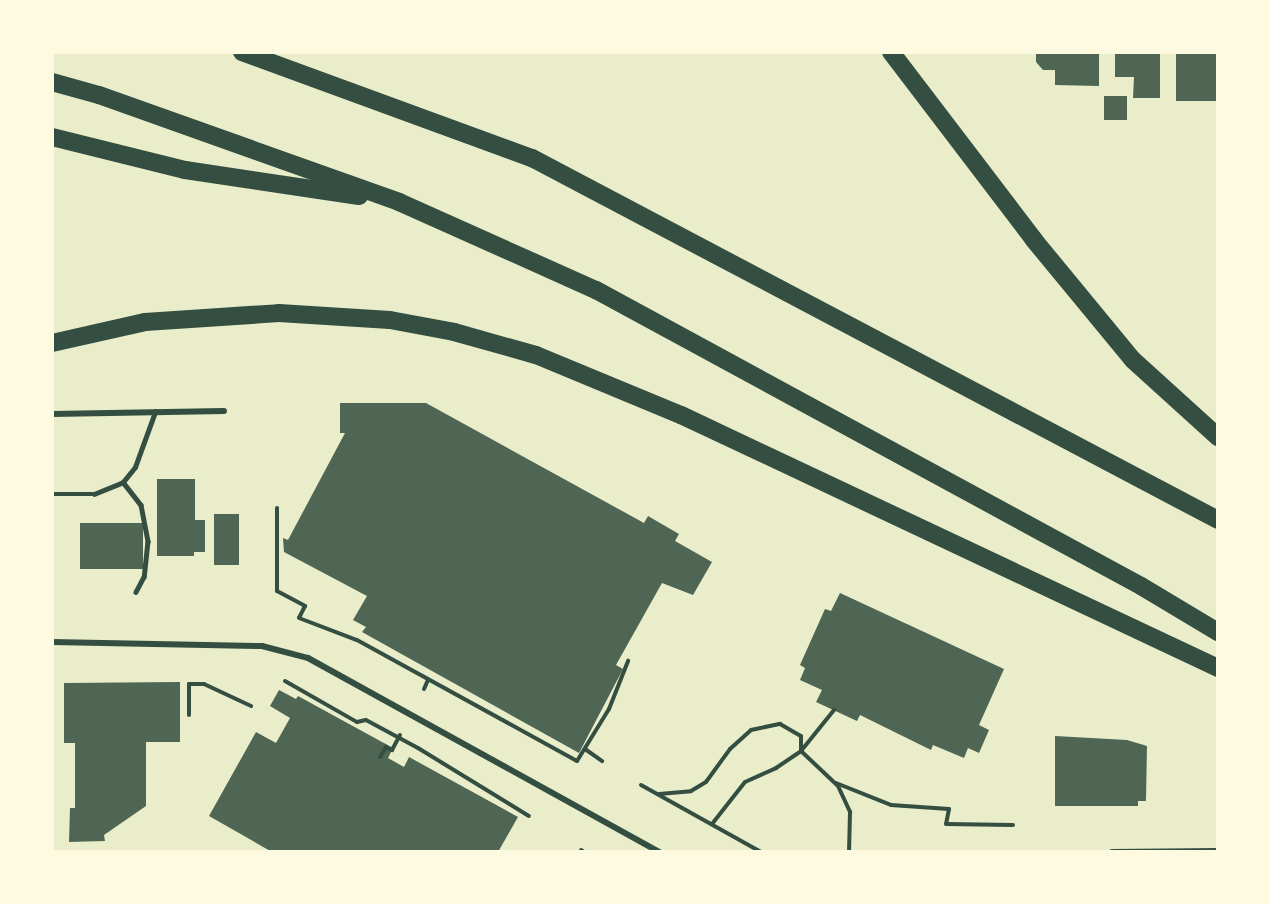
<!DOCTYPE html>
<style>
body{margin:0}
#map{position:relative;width:1270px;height:904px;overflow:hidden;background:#e9edc9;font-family:"PT Sans",sans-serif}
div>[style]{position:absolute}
.building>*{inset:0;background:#4f6655;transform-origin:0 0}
.path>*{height:4px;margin:-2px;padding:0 2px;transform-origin:2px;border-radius:2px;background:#344e41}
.service>*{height:4.5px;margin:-2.25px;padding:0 2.25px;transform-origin:2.25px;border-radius:2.25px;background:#344e41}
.minor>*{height:6px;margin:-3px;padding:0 3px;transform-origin:3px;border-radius:3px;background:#344e41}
.motorway>*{height:18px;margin:-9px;padding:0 9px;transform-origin:9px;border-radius:9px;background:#344e41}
span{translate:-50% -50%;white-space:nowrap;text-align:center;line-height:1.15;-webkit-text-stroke:4.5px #fefae0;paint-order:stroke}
.frame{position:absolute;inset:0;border:54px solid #fefae0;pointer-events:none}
</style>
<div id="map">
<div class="building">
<div style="clip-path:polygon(1036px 52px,1099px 52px,1099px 86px,1055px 85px,1055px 70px,1043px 70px,1036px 62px)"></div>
<div style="clip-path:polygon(1115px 52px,1160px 52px,1160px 98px,1133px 98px,1134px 77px,1115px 77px)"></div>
<div style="left:1176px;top:52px;width:42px;height:49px"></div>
<div style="left:1104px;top:96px;width:23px;height:24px"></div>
<div style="clip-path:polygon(340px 403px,426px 403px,644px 523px,648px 516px,679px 534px,675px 541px,712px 562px,693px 595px,662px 583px,616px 665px,623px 669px,579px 753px,362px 632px,366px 627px,353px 620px,367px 596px,284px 552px,283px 538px,288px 540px,345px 433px,340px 433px)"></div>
<div style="clip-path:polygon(157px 479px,195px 479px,195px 520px,205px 520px,205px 552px,194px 552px,194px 556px,157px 556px)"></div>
<div style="left:214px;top:514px;width:25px;height:51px"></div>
<div style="left:80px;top:523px;width:63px;height:46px"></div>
<div style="clip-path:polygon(840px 593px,1004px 669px,979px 725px,989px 730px,979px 753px,968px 748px,964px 758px,933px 745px,931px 750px,860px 715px,857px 721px,816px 702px,822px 690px,800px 680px,805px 668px,800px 665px,825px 609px,831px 611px)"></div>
<div style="clip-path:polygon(180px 682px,180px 742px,146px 742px,146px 806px,104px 835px,105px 841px,69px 842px,70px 808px,75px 808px,75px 743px,64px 743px,64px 683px)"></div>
<div style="clip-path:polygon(279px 690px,296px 699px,298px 696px,393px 748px,388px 758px,404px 767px,409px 757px,518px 817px,498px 852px,272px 852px,209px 816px,256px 732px,276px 743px,290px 718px,270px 706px)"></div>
<div style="clip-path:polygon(1055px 736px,1127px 740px,1147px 746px,1146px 801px,1138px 801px,1138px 806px,1055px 806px)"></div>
</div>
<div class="path">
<div style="left:277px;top:508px;width:83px;rotate:90deg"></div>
<div style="left:277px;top:591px;width:32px;rotate:28deg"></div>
<div style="left:305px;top:606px;width:13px;rotate:117deg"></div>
<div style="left:299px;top:618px;width:62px;rotate:20.8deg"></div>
<div style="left:357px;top:640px;width:251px;rotate:28.8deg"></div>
<div style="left:577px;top:761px;width:61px;rotate:-58.4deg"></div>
<div style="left:609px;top:709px;width:52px;rotate:-68.4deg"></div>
<div style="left:285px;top:681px;width:83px;rotate:29.7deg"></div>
<div style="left:357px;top:722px;width:9px;rotate:-13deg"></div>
<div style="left:366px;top:720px;width:59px;rotate:28.3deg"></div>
<div style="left:418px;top:748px;width:130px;rotate:31.5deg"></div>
<div style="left:424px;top:689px;width:10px;rotate:-66deg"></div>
<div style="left:189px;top:715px;width:31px;rotate:-90deg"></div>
<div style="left:189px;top:684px;width:15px"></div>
<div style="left:204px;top:684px;width:52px;rotate:25.1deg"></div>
<div style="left:585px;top:749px;width:21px;rotate:35deg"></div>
<div style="left:380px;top:757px;width:12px;rotate:-59deg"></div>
<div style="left:386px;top:747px;width:7px;rotate:27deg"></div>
<div style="left:392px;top:750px;width:17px;rotate:-62deg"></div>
<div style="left:836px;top:783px;width:59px;rotate:21.8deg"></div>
<div style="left:891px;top:805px;width:58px;rotate:3.9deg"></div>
<div style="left:949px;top:809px;width:15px;rotate:101deg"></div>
<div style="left:946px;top:824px;width:67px;rotate:0.9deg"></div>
<div style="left:641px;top:785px;width:137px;rotate:29.2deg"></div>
<div style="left:659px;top:794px;width:32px;rotate:-5deg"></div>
<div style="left:691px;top:791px;width:17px;rotate:-31deg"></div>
<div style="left:706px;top:782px;width:41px;rotate:-54deg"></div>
<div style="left:730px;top:749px;width:28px;rotate:-42deg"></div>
<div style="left:751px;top:730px;width:30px;rotate:-12deg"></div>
<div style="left:780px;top:724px;width:24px;rotate:30deg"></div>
<div style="left:801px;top:736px;width:15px;rotate:90deg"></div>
<div style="left:801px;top:751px;width:51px;rotate:43.4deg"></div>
<div style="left:838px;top:786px;width:29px;rotate:65deg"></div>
<div style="left:850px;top:812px;width:40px;rotate:91.4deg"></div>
<div style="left:712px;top:824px;width:53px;rotate:-51.8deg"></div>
<div style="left:745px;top:782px;width:34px;rotate:-24deg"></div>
<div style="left:776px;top:768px;width:30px;rotate:-34deg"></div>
<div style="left:801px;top:751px;width:53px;rotate:-51.2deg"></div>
<div style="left:581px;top:850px;width:4px;rotate:34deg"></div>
</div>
<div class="service">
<div style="left:123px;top:482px;width:29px;rotate:52deg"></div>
<div style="left:141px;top:505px;width:37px;rotate:79deg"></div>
<div style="left:148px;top:541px;width:36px;rotate:96deg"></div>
<div style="left:144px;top:577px;width:17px;rotate:118deg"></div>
<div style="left:52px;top:494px;width:42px"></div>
<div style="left:94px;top:494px;width:31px;rotate:-22deg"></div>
<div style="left:123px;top:482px;width:19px;rotate:-51deg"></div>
<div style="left:135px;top:467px;width:59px;rotate:-70deg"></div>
</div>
<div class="minor">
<div style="left:52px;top:414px;width:172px;rotate:-1deg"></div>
<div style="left:52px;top:642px;width:210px;rotate:1.1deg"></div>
<div style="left:262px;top:646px;width:48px;rotate:14.6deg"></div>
<div style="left:308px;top:658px;width:402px;rotate:28.9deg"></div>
<div style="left:1112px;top:852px;width:106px;rotate:-0.5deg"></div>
</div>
<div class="motorway">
<div style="left:242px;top:52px;width:309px;rotate:20.1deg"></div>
<div style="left:532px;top:158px;width:776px;rotate:27.82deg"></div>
<div style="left:891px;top:52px;width:236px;rotate:52.7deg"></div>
<div style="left:1034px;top:240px;width:156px;rotate:50.5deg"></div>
<div style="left:1133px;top:360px;width:115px;rotate:42.2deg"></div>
<div style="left:52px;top:82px;width:49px;rotate:15.5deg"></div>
<div style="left:99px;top:95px;width:319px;rotate:19.6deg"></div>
<div style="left:399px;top:202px;width:216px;rotate:24.1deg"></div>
<div style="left:596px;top:290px;width:620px;rotate:28.51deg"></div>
<div style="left:1141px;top:586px;width:90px;rotate:30.9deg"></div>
<div style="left:52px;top:137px;width:137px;rotate:13.9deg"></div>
<div style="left:185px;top:170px;width:176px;rotate:8.5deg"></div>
<div style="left:52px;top:343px;width:95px;rotate:-12.7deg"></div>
<div style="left:145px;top:322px;width:134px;rotate:-3.8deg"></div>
<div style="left:279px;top:313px;width:111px;rotate:3.6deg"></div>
<div style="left:390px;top:320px;width:65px;rotate:10.6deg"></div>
<div style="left:454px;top:332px;width:85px;rotate:15.7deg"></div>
<div style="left:536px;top:355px;width:157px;rotate:22.5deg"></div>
<div style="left:681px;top:415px;width:594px;rotate:25.23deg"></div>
</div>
<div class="frame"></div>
</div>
